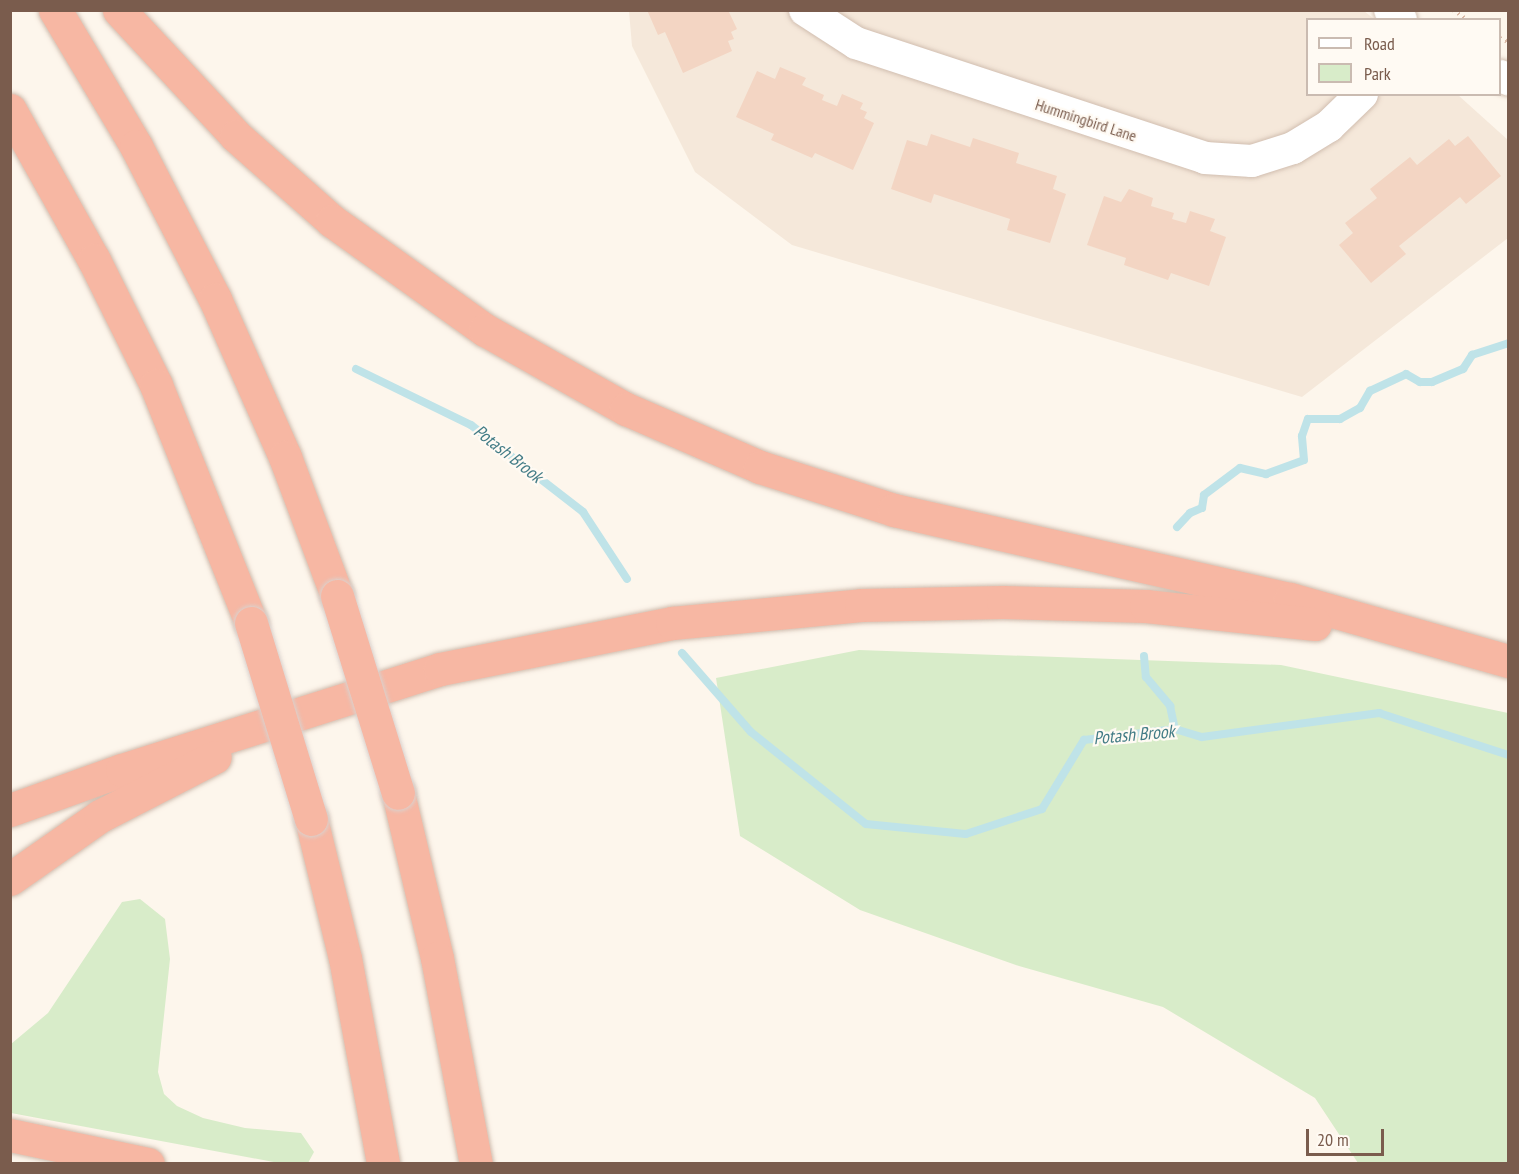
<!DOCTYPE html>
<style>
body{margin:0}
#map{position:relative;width:1519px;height:1174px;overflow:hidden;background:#fdf6ec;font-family:"PT Sans Narrow",sans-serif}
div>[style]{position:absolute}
.residential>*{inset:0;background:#f5e8da}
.green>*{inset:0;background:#d8ecc9}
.stream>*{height:8px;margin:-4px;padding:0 4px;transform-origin:4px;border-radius:4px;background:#bfe3e8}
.building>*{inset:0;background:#f3d5c3}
.path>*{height:4px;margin-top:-2px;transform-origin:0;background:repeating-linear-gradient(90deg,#d9b8a5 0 1.5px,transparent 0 6px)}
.roads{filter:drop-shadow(0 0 2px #d1beb0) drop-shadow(0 0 2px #d1beb0)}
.street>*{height:32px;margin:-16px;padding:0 16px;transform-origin:16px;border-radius:16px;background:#fff}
.highway>*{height:33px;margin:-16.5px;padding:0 16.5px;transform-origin:16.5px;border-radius:16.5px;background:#f7b7a3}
.bridges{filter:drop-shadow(0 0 2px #dad1cd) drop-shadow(0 0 2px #dad1cd)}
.highway-bridge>*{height:33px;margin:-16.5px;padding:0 16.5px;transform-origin:16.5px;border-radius:16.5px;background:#f7b7a3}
span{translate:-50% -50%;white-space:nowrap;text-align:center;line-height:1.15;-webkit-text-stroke:4.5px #fffaf3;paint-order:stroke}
.street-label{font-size:16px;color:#7a5c4d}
.water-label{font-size:18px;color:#437c86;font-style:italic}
.frame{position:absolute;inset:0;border:12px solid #7a5c4d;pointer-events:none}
.legend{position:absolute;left:1306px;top:18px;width:195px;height:78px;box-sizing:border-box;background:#fffaf3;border:2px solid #cabbb1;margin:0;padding:8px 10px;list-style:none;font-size:18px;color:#7a5c4d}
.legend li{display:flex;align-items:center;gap:12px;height:30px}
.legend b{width:30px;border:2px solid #cabbb1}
.scale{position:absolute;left:1306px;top:1129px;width:78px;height:27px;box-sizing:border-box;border:3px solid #7a5c4d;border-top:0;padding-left:8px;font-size:18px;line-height:21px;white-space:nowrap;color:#7a5c4d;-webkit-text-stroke:4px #fffaf3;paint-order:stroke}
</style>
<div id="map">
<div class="residential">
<div style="clip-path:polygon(629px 11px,1364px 11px,1374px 19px,1308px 20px,1308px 94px,1458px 95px,1508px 140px,1508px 238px,1302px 397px,792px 245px,695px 172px,632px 46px)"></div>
</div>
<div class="green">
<div style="clip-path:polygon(859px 650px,1281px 665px,1508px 713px,1508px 1163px,1358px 1163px,1315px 1098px,1163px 1007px,1019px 966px,860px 910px,740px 836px,716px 678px)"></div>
<div style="clip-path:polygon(140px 899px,165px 919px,170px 959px,158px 1072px,164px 1094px,177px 1106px,203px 1118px,245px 1128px,301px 1133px,314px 1152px,308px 1163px,279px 1163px,11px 1113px,11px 1044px,48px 1013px,122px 902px)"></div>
</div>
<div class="stream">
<div style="left:356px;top:369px;width:128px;rotate:26deg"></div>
<div style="left:471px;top:425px;width:142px;rotate:37.8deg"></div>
<div style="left:583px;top:512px;width:80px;rotate:56.7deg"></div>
<div style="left:1177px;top:527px;width:19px;rotate:-47deg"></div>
<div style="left:1190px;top:513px;width:13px;rotate:-23deg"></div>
<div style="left:1202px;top:508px;width:13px;rotate:-81deg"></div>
<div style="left:1204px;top:495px;width:45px;rotate:-36.9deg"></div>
<div style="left:1240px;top:468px;width:27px;rotate:13deg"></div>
<div style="left:1266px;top:474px;width:40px;rotate:-20.2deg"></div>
<div style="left:1304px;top:460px;width:24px;rotate:-95deg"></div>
<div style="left:1302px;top:436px;width:18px;rotate:-71deg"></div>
<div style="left:1308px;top:419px;width:32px"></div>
<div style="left:1340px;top:419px;width:23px;rotate:-29deg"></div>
<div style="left:1360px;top:408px;width:20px;rotate:-60deg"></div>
<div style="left:1370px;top:391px;width:40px;rotate:-25deg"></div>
<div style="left:1406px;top:374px;width:16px;rotate:30deg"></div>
<div style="left:1420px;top:382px;width:12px"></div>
<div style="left:1432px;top:382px;width:34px;rotate:-23deg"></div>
<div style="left:1463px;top:369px;width:17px;rotate:-57deg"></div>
<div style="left:1472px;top:355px;width:38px;rotate:-18deg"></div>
<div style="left:682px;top:653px;width:105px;rotate:48.9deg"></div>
<div style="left:751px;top:732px;width:147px;rotate:38.7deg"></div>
<div style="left:866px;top:824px;width:100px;rotate:5.7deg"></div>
<div style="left:966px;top:834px;width:80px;rotate:-18.2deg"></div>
<div style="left:1042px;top:809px;width:81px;rotate:-58.7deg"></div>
<div style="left:1084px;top:740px;width:92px;rotate:-6.9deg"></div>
<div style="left:1175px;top:729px;width:28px;rotate:17deg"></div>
<div style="left:1202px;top:737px;width:179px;rotate:-7.7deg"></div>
<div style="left:1379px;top:713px;width:136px;rotate:18deg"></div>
<div style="left:1144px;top:656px;width:21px;rotate:85deg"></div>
<div style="left:1146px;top:677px;width:38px;rotate:50deg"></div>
<div style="left:1170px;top:706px;width:24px;rotate:78deg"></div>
</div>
<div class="building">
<div style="clip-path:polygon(647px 10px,728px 10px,737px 29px,731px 32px,734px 39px,728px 41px,732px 51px,683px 73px,665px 32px,658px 35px)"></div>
<div style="clip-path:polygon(780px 67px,806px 78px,802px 85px,824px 95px,822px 100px,837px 106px,842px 94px,863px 103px,860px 109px,867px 112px,864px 118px,874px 123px,853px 170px,815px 153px,812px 158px,771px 140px,774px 134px,736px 117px,757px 71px,775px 79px)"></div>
<div style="clip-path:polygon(931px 134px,970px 147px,973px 138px,1019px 153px,1016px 163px,1057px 176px,1053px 189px,1066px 194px,1050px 243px,1007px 230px,1010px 219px,934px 194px,931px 203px,891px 189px,907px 140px,927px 146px)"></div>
<div style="clip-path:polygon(1468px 136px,1501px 176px,1466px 204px,1460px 197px,1399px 246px,1406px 254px,1371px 283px,1339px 245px,1353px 233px,1345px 223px,1377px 198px,1370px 189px,1410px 157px,1417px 165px,1449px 139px,1455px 146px)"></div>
<div style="clip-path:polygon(1129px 189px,1153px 198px,1151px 206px,1174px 213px,1172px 219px,1186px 223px,1190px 211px,1215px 219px,1210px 231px,1226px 237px,1209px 286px,1171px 273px,1168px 280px,1124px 265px,1126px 258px,1087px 245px,1104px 196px,1121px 202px)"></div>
</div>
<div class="path">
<div style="left:1453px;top:10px;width:18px;rotate:34deg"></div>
<div style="left:1500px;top:38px;width:9px;rotate:27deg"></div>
</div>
<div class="roads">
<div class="street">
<div style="left:805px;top:10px;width:61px;rotate:32.9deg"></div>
<div style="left:856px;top:43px;width:367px;rotate:18.2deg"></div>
<div style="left:1205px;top:158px;width:47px;rotate:3.7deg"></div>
<div style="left:1252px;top:161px;width:43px;rotate:-17.6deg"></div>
<div style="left:1293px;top:148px;width:42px;rotate:-31.4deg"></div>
<div style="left:1329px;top:126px;width:46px;rotate:-44.1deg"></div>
<div style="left:1390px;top:10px;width:15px;rotate:42deg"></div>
<div style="left:1500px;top:76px;width:9px;rotate:21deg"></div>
</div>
<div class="highway">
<div style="left:55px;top:10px;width:158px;rotate:59.2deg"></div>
<div style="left:136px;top:146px;width:172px;rotate:62.7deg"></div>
<div style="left:215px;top:299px;width:173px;rotate:66.1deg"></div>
<div style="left:285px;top:457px;width:148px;rotate:69.5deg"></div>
<div style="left:119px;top:10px;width:172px;rotate:47.1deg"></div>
<div style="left:236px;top:136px;width:128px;rotate:41.5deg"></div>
<div style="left:332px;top:221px;width:188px;rotate:35.5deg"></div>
<div style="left:485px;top:330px;width:162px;rotate:29.3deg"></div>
<div style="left:626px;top:409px;width:146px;rotate:23.4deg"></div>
<div style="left:760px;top:467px;width:141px;rotate:17.8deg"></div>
<div style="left:894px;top:510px;width:406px;rotate:12.7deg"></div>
<div style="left:1290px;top:599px;width:227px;rotate:15.9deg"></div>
<div style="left:10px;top:110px;width:172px;rotate:60.8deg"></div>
<div style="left:94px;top:260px;width:140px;rotate:63.6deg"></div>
<div style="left:156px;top:385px;width:256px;rotate:68.2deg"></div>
<div style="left:398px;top:793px;width:170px;rotate:76.7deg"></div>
<div style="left:437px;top:958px;width:210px;rotate:79.3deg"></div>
<div style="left:10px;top:810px;width:119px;rotate:-19.7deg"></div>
<div style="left:122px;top:770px;width:334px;rotate:-17.6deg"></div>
<div style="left:440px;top:669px;width:237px;rotate:-11.2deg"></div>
<div style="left:672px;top:623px;width:190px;rotate:-5.4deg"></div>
<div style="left:861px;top:605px;width:142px;rotate:-1.2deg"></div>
<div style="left:1003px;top:602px;width:143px;rotate:1.6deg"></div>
<div style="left:1146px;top:606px;width:170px;rotate:6.1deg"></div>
<div style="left:311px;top:819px;width:143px;rotate:76.3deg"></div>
<div style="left:345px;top:958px;width:209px;rotate:79.5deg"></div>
<div style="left:10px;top:879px;width:110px;rotate:-35deg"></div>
<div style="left:100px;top:816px;width:129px;rotate:-27.2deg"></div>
<div style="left:10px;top:1135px;width:141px;rotate:11.9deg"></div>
</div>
</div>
<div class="bridges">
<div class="highway-bridge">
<div style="left:337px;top:596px;width:206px;rotate:72.8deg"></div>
<div style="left:251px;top:623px;width:205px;rotate:73deg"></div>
</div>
</div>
<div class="street-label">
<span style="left:1086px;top:120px;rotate:18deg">Hummingbird Lane</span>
</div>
<div class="water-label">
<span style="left:508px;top:454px;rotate:38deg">Potash Brook</span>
<span style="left:1134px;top:735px;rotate:-5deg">Potash Brook</span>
</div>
<div class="frame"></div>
<ul class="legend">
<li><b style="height:8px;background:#fff"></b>Road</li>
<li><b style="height:16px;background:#d8ecc9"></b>Park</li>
</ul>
<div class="scale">20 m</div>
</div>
